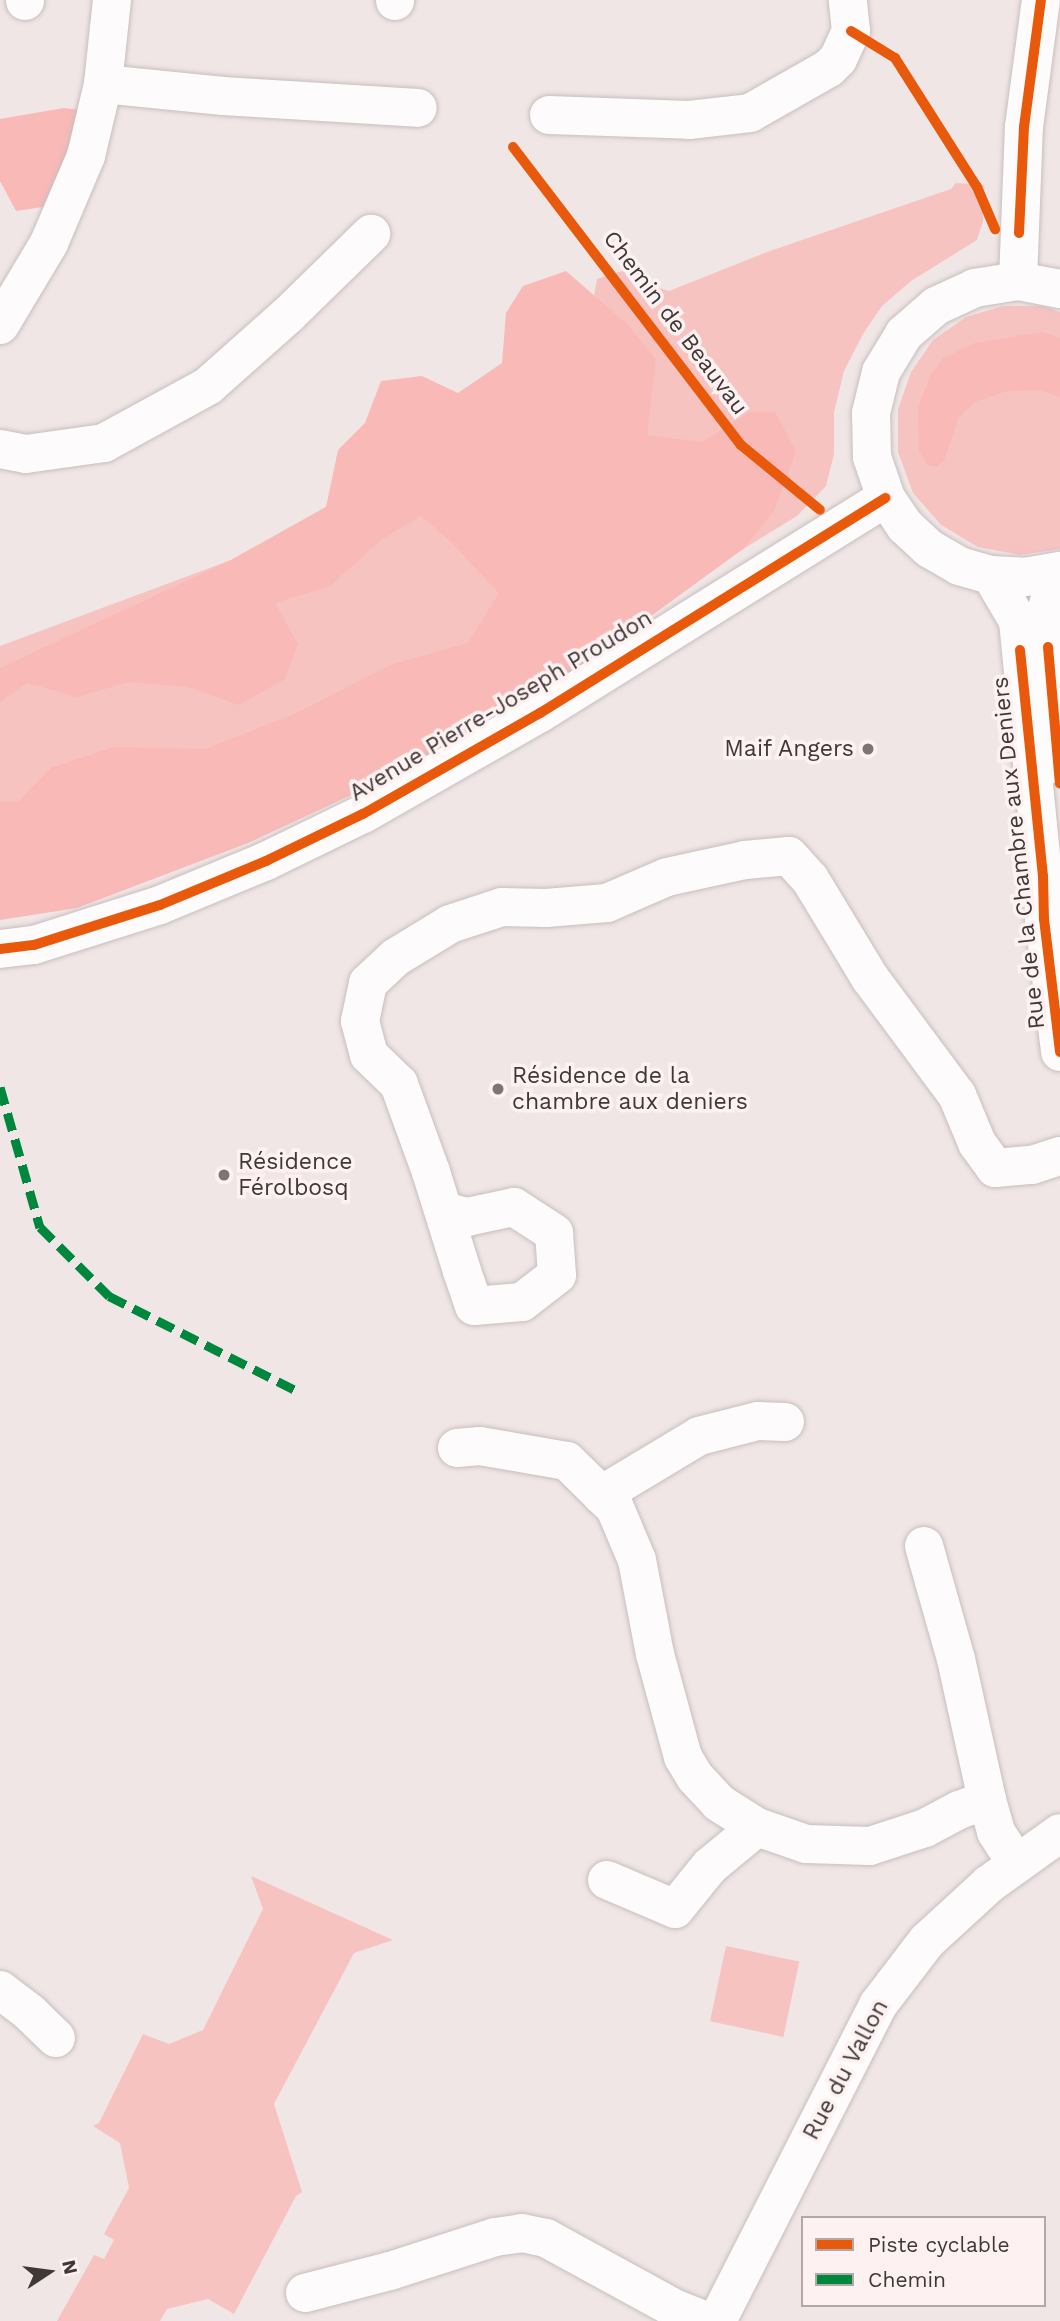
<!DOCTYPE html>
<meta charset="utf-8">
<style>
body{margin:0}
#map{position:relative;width:1060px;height:2321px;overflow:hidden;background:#f1e6e6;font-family:"Work Sans",sans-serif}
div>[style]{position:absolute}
.green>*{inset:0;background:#f6c3c1;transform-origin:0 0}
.forest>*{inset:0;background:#f8b9b7}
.roads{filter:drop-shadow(0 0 2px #c7bebe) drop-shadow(0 0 2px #c7bebe)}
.minor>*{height:38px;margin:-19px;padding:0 19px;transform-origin:19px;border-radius:19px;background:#fdfbfb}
.quiet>*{height:9px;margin-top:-4.5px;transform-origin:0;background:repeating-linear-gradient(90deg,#00873e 0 18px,transparent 0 27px)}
.cycleway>*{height:10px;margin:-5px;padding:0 5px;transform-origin:5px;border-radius:5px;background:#e8590c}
.dots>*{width:19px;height:19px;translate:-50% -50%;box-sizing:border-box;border:4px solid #fdf2f1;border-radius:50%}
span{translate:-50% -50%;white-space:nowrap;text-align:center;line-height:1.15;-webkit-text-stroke:7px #fdf2f1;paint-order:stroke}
.street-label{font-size:23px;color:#3f3837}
.poi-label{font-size:23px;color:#3f3837}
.right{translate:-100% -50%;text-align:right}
.left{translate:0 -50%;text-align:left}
.legend{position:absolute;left:801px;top:2216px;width:245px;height:91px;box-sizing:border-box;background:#fdf2f1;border:2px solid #b1a8a7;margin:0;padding:9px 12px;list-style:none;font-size:21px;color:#3f3837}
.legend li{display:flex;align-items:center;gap:14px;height:35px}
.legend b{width:35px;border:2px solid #b1a8a7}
.north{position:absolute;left:14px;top:2237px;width:70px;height:70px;-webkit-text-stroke:5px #fdf2f1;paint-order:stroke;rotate:77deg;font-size:19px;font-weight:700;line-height:28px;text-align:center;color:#3f3837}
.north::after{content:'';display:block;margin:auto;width:24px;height:32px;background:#3f3837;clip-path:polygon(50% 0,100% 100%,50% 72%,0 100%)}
</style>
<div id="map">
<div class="green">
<div style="clip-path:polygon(956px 183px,984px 185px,983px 221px,977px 240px,911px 281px,882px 306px,863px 334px,844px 371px,834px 412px,834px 454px,826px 486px,797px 516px,553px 666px,0 915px,0 646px,231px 560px,326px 507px,584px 349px,597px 279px,625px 270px,649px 285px,669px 291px,767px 252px,951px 189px)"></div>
<div style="clip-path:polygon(1003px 306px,1042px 306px,1060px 312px,1060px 549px,1020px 555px,978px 547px,941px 525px,913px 493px,898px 452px,898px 409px,911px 372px,933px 340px,966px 317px)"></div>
<div style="clip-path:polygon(251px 1876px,393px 1940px,354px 1953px,274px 2104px,302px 2192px,296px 2196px,234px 2314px,208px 2299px,167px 2309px,160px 2321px,57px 2321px,94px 2255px,104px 2259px,114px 2240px,104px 2234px,129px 2188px,120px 2143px,93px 2126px,99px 2123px,143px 2034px,169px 2044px,203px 2030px,263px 1909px)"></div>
<div style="left:726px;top:1946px;width:75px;height:77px;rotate:12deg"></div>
</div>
<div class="forest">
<div style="clip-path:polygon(64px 108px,82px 110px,49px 206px,16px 211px,0 181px,0 119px)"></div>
<div style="clip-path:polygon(566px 271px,627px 324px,656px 359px,647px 435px,702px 442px,750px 412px,775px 412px,796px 451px,774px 511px,743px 549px,566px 678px,390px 777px,248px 843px,77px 908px,0 920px,0 802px,19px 801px,51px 768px,114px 747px,206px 749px,297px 713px,390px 665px,468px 643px,499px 593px,450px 541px,421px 516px,381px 540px,330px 586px,275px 603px,298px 644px,285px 679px,239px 705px,188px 687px,129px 682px,77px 697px,27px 683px,0 702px,0 668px,231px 560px,326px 507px,338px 450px,365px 423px,381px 381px,422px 376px,458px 393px,502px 363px,506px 313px,523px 286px)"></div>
<div style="clip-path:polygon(1043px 332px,1060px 338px,1060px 397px,1040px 390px,1007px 391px,977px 401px,959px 417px,944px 460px,936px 467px,928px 465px,919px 451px,918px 408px,930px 376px,943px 358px,975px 343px)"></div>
</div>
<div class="roads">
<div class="minor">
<div style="left:25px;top:0;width:1px;rotate:90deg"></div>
<div style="left:395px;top:0;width:1px;rotate:90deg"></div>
<div style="left:103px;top:84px;width:121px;rotate:5.7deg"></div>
<div style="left:223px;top:96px;width:195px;rotate:3.5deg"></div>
<div style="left:549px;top:115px;width:140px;rotate:2deg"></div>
<div style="left:689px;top:120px;width:61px;rotate:-6.5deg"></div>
<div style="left:750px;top:113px;width:91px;rotate:-29.7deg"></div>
<div style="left:829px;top:68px;width:13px;rotate:-45deg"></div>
<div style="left:838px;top:59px;width:31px;rotate:-65deg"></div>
<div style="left:851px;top:31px;width:31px;rotate:-96deg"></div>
<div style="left:1018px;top:281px;width:154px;rotate:-87.8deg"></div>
<div style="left:1024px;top:127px;width:128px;rotate:-82.4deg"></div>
<div style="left:1060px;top:289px;width:43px;rotate:-169.2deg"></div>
<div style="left:1018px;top:281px;width:44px;rotate:170.8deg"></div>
<div style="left:975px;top:288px;width:43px;rotate:155.2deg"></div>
<div style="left:936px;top:306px;width:43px;rotate:138.8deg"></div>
<div style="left:904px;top:334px;width:44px;rotate:121.2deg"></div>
<div style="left:881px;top:372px;width:42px;rotate:103.7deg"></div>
<div style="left:871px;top:413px;width:44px;rotate:88.7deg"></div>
<div style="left:872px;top:457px;width:43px;rotate:71.1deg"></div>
<div style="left:886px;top:498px;width:34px;rotate:56deg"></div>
<div style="left:905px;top:526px;width:34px;rotate:43deg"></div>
<div style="left:930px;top:549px;width:34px;rotate:30deg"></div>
<div style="left:959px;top:566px;width:33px;rotate:16deg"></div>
<div style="left:991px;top:575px;width:34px;rotate:3deg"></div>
<div style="left:1025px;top:577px;width:36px;rotate:-10deg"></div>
<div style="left:0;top:325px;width:96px;rotate:-59.1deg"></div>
<div style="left:49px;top:243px;width:95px;rotate:-67deg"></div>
<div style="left:86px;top:156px;width:74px;rotate:-76.7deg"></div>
<div style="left:103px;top:84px;width:84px;rotate:-83.9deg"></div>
<div style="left:0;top:449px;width:26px;rotate:11deg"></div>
<div style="left:26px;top:454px;width:79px;rotate:-8deg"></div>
<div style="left:104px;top:443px;width:119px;rotate:-28.7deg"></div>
<div style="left:208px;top:386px;width:108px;rotate:-41.6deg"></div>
<div style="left:289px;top:314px;width:115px;rotate:-44.3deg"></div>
<div style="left:1057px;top:572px;width:46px;rotate:105.3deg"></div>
<div style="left:1045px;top:616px;width:149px;rotate:85deg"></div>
<div style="left:991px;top:575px;width:53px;rotate:59.6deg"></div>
<div style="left:1018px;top:621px;width:256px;rotate:84.4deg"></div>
<div style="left:1043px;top:876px;width:43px;rotate:88.7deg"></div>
<div style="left:1044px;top:919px;width:134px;rotate:83.1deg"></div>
<div style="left:0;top:949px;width:34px;rotate:-7deg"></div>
<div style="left:34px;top:945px;width:132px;rotate:-17.6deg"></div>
<div style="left:160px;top:905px;width:115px;rotate:-22.5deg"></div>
<div style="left:266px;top:861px;width:108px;rotate:-25.9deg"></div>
<div style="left:363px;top:814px;width:204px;rotate:-29.7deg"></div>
<div style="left:540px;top:713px;width:407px;rotate:-31.9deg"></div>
<div style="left:444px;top:1211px;width:24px;rotate:15deg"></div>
<div style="left:467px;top:1217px;width:48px;rotate:-12deg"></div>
<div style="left:514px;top:1207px;width:48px;rotate:33deg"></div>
<div style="left:554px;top:1233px;width:42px;rotate:85.9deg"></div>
<div style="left:557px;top:1275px;width:44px;rotate:142.4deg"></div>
<div style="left:522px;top:1302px;width:48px;rotate:175.2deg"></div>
<div style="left:474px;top:1306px;width:37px;rotate:-109deg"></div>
<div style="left:462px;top:1271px;width:104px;rotate:-107.4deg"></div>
<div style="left:431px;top:1172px;width:94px;rotate:-110deg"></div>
<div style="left:399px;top:1084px;width:42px;rotate:-136deg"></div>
<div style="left:369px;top:1055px;width:35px;rotate:-105deg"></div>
<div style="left:360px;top:1021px;width:39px;rotate:-78deg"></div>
<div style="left:368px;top:983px;width:38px;rotate:-43deg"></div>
<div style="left:396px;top:957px;width:63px;rotate:-31.4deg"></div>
<div style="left:450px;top:924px;width:55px;rotate:-18.1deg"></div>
<div style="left:502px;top:907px;width:44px;rotate:1.3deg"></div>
<div style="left:546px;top:908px;width:61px;rotate:-4.7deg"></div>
<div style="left:607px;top:903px;width:65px;rotate:-23.4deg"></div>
<div style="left:667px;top:877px;width:80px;rotate:-12.3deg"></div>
<div style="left:745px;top:860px;width:44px;rotate:-5.2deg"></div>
<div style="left:789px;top:856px;width:31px;rotate:48deg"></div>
<div style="left:810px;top:879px;width:116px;rotate:58.8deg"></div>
<div style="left:870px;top:978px;width:146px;rotate:53.4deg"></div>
<div style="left:957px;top:1095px;width:52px;rotate:67.4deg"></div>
<div style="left:977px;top:1143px;width:31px;rotate:54deg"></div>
<div style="left:995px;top:1168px;width:37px;rotate:-5deg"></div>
<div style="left:1032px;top:1165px;width:29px;rotate:-18deg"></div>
<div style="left:457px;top:1448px;width:23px;rotate:-5deg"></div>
<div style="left:480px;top:1446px;width:88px;rotate:9.8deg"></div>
<div style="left:567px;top:1461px;width:67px;rotate:44.4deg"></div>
<div style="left:615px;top:1508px;width:56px;rotate:67.1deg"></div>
<div style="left:637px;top:1560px;width:96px;rotate:79.2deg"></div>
<div style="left:655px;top:1654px;width:107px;rotate:74.8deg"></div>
<div style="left:683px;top:1757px;width:23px;rotate:59deg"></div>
<div style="left:695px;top:1777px;width:35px;rotate:47deg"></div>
<div style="left:719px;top:1803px;width:45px;rotate:32.3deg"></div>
<div style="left:757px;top:1827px;width:52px;rotate:19.1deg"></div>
<div style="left:806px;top:1844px;width:64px;rotate:1.8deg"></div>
<div style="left:870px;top:1846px;width:58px;rotate:-18.1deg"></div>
<div style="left:925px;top:1828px;width:38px;rotate:-28deg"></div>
<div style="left:959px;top:1810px;width:30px;rotate:-20deg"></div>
<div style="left:601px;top:1495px;width:114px;rotate:-31deg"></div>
<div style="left:699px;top:1436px;width:61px;rotate:-14.3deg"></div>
<div style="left:758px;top:1421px;width:27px;rotate:2deg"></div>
<div style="left:924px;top:1546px;width:117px;rotate:74.2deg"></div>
<div style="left:956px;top:1659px;width:144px;rotate:77.6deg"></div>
<div style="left:987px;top:1800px;width:33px;rotate:74deg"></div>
<div style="left:996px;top:1832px;width:37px;rotate:57deg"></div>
<div style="left:607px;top:1880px;width:74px;rotate:23.1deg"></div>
<div style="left:675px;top:1909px;width:55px;rotate:-50.9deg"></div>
<div style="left:710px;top:1866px;width:61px;rotate:-39.7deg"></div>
<div style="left:0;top:1990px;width:38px;rotate:37deg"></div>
<div style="left:30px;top:2013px;width:36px;rotate:44deg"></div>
<div style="left:305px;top:2293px;width:88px;rotate:-14.5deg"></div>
<div style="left:390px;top:2271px;width:110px;rotate:-17.9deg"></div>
<div style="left:495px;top:2237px;width:27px;rotate:-8deg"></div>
<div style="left:522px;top:2233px;width:25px;rotate:12deg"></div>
<div style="left:546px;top:2238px;width:146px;rotate:28.7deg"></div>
<div style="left:674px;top:2308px;width:35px;rotate:22deg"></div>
<div style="left:717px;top:2321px;width:355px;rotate:-63deg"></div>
<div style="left:878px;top:2005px;width:81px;rotate:-52.6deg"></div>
<div style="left:927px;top:1941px;width:84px;rotate:-42.6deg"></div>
<div style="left:989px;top:1884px;width:87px;rotate:-35.7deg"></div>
</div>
</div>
<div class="quiet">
<div style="left:0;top:1087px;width:146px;rotate:74.1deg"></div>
<div style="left:40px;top:1227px;width:98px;rotate:45deg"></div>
<div style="left:109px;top:1296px;width:213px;rotate:26.8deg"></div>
</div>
<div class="cycleway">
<div style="left:851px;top:31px;width:52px;rotate:31.5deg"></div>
<div style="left:895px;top:58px;width:153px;rotate:57.6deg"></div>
<div style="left:977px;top:187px;width:46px;rotate:66.8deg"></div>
<div style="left:513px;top:147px;width:375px;rotate:52.6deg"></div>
<div style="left:741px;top:445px;width:102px;rotate:39.4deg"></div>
<div style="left:1019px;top:233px;width:106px;rotate:-87.3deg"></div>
<div style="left:1024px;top:127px;width:128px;rotate:-82.4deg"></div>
<div style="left:1048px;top:647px;width:137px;rotate:85deg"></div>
<div style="left:1020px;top:650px;width:227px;rotate:84.2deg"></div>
<div style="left:1043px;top:876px;width:43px;rotate:88.7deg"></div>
<div style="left:1044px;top:919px;width:134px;rotate:83.1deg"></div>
<div style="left:0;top:949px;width:34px;rotate:-7deg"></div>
<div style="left:34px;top:945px;width:132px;rotate:-17.6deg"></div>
<div style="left:160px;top:905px;width:115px;rotate:-22.5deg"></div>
<div style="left:266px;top:861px;width:108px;rotate:-25.9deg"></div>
<div style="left:363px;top:814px;width:204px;rotate:-29.7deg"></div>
<div style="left:540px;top:713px;width:407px;rotate:-31.9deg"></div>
</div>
<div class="dots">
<div style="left:868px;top:749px;background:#7d7574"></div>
<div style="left:498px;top:1089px;background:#7d7574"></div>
<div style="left:224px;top:1175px;background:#7d7574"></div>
</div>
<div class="street-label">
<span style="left:675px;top:323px;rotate:53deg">Chemin de Beauvau</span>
<span style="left:501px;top:706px;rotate:-31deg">Avenue Pierre-Joseph Proudon</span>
<span style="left:1019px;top:853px;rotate:-96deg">Rue de la Chambre aux Deniers</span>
<span style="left:846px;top:2070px;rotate:-62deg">Rue du Vallon</span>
</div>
<div class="poi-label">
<span class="right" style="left:854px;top:749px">Maif Angers</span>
<span class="left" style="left:512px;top:1089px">Résidence de la<br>chambre aux deniers</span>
<span class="left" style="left:238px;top:1175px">Résidence<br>Férolbosq</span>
</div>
<ul class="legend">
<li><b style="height:9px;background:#e8590c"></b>Piste cyclable</li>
<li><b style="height:9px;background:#00873e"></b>Chemin</li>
</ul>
<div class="north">N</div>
</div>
